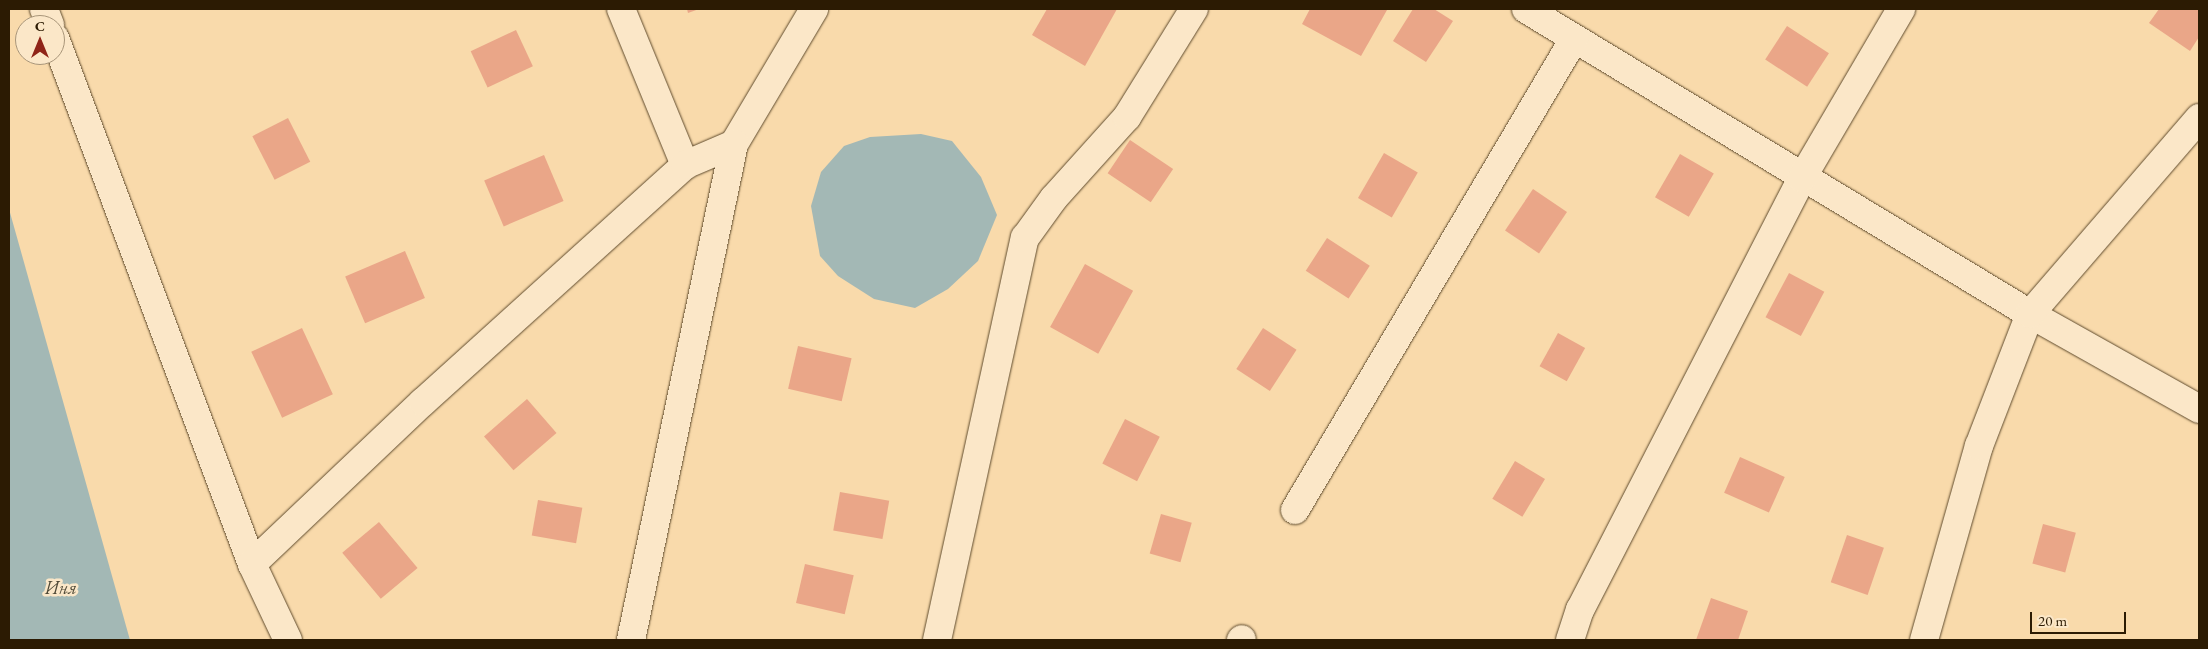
<!DOCTYPE html>
<meta charset="utf-8">
<style>
body{margin:0}
#map{position:relative;width:2208px;height:649px;overflow:hidden;background:#f9daab;font-family:"EB Garamond",serif}
div>[style]{position:absolute}
.water>*{inset:0;background:#a3b8b5}
.building>*{inset:0;background:#eaa688;transform-origin:0 0}
.roads{filter:drop-shadow(0 0 1px #5f4b2d) drop-shadow(0 0 1px #5f4b2d)}
.street>*{height:28px;margin:-14px;padding:0 14px;transform-origin:14px;border-radius:14px;background:#fbe7c8}
span{translate:-50% -50%;white-space:nowrap;text-align:center;line-height:1.15;-webkit-text-stroke:5px #fbe7c8;paint-order:stroke}
.water-label{font-size:18px;color:#504a38;font-style:italic}
.frame{position:absolute;inset:0;border:10px solid #2c1b03;pointer-events:none}
.north{position:absolute;left:15px;top:15px;width:50px;height:50px;box-sizing:border-box;background:#fbe7c8;border:1px solid #a89579;border-radius:50%;rotate:0deg;font-size:14px;font-weight:700;line-height:20px;text-align:center;color:#2c1b03}
.north::after{content:'';display:block;margin:auto;width:18px;height:22px;background:#8f2418;clip-path:polygon(50% 0,100% 100%,50% 72%,0 100%)}
.scale{position:absolute;left:2030px;top:612px;width:96px;height:22px;box-sizing:border-box;border:2px solid #2c1b03;border-top:0;padding-left:6px;font-size:15px;line-height:18px;white-space:nowrap;color:#2c1b03;-webkit-text-stroke:4px #fbe7c8;paint-order:stroke}
</style>
<div id="map">
<div class="water">
<div style="clip-path:polygon(921px 134px,952px 141px,981px 177px,997px 215px,978px 261px,948px 289px,915px 308px,874px 299px,838px 276px,820px 256px,811px 206px,821px 172px,844px 146px,870px 137px)"></div>
<div style="clip-path:polygon(9px 209px,130px 640px,9px 640px)"></div>
</div>
<div class="building">
<div style="clip-path:polygon(687px 9px,699px 9px,688px 13px)"></div>
<div style="clip-path:polygon(1047px 9px,1117px 9px,1085px 66px,1032px 35px)"></div>
<div style="clip-path:polygon(1310px 9px,1386px 9px,1387px 10px,1361px 56px,1302px 24px)"></div>
<div style="clip-path:polygon(1413px 9px,1434px 9px,1453px 21px,1426px 62px,1393px 41px)"></div>
<div style="clip-path:polygon(2159px 9px,2199px 9px,2199px 37px,2190px 51px,2149px 23px)"></div>
<div style="left:1787px;top:26px;width:50px;height:40px;rotate:33deg"></div>
<div style="left:516px;top:30px;width:40px;height:50px;rotate:65deg"></div>
<div style="left:288px;top:118px;width:49px;height:40px;rotate:63deg"></div>
<div style="left:1130px;top:140px;width:52px;height:40px;rotate:34deg"></div>
<div style="left:1384px;top:153px;width:39px;height:52px;rotate:30deg"></div>
<div style="left:1680px;top:154px;width:39px;height:50px;rotate:30deg"></div>
<div style="left:544px;top:155px;width:50px;height:65px;rotate:67deg"></div>
<div style="left:1533px;top:189px;width:41px;height:50px;rotate:34deg"></div>
<div style="left:1327px;top:238px;width:51px;height:39px;rotate:33deg"></div>
<div style="left:405px;top:251px;width:51px;height:65px;rotate:67deg"></div>
<div style="left:1085px;top:264px;width:55px;height:72px;rotate:29deg"></div>
<div style="left:1789px;top:273px;width:40px;height:50px;rotate:28deg"></div>
<div style="left:302px;top:328px;width:73px;height:56px;rotate:65deg"></div>
<div style="left:1263px;top:328px;width:40px;height:49px;rotate:33deg"></div>
<div style="left:1558px;top:333px;width:31px;height:38px;rotate:29deg"></div>
<div style="left:798px;top:346px;width:55px;height:44px;rotate:13deg"></div>
<div style="left:527px;top:399px;width:45px;height:57px;rotate:49deg"></div>
<div style="left:1125px;top:419px;width:39px;height:50px;rotate:27deg"></div>
<div style="left:1740px;top:457px;width:49px;height:39px;rotate:24deg"></div>
<div style="left:1515px;top:461px;width:35px;height:44px;rotate:31deg"></div>
<div style="left:840px;top:492px;width:50px;height:39px;rotate:10deg"></div>
<div style="left:538px;top:500px;width:45px;height:36px;rotate:10deg"></div>
<div style="left:1161px;top:514px;width:32px;height:41px;rotate:16deg"></div>
<div style="left:379px;top:522px;width:60px;height:48px;rotate:50deg"></div>
<div style="left:2043px;top:524px;width:34px;height:41px;rotate:15deg"></div>
<div style="left:1847px;top:535px;width:39px;height:50px;rotate:19deg"></div>
<div style="left:805px;top:564px;width:50px;height:40px;rotate:13deg"></div>
<div style="clip-path:polygon(1711px 598px,1748px 611px,1738px 640px,1696px 640px)"></div>
</div>
<div class="roads">
<div class="street">
<div style="left:44px;top:9px;width:17px;rotate:69deg"></div>
<div style="left:621px;top:9px;width:169px;rotate:67.7deg"></div>
<div style="left:1526px;top:9px;width:589px;rotate:31.18deg"></div>
<div style="left:2030px;top:314px;width:194px;rotate:29.3deg"></div>
<div style="left:55px;top:38px;width:562px;rotate:69.47deg"></div>
<div style="left:252px;top:564px;width:84px;rotate:64.7deg"></div>
<div style="left:1295px;top:510px;width:547px;rotate:-59.36deg"></div>
<div style="left:252px;top:564px;width:236px;rotate:-43.5deg"></div>
<div style="left:423px;top:402px;width:353px;rotate:-42.1deg"></div>
<div style="left:685px;top:165px;width:53px;rotate:-23.2deg"></div>
<div style="left:734px;top:144px;width:157px;rotate:-59.3deg"></div>
<div style="left:631px;top:640px;width:507px;rotate:-78.27deg"></div>
<div style="left:937px;top:640px;width:412px;rotate:-77.7deg"></div>
<div style="left:1025px;top:238px;width:49px;rotate:-54.1deg"></div>
<div style="left:1054px;top:198px;width:109px;rotate:-48deg"></div>
<div style="left:1127px;top:117px;width:127px;rotate:-58.2deg"></div>
<div style="left:1241px;top:640px;width:1px;rotate:-45deg"></div>
<div style="left:1570px;top:640px;width:32px;rotate:-72deg"></div>
<div style="left:1580px;top:610px;width:486px;rotate:-62.8deg"></div>
<div style="left:1802px;top:178px;width:196px;rotate:-59.6deg"></div>
<div style="left:1924px;top:640px;width:202px;rotate:-74.2deg"></div>
<div style="left:1979px;top:446px;width:142px;rotate:-68.9deg"></div>
<div style="left:2030px;top:314px;width:259px;rotate:-49.2deg"></div>
</div>
</div>
<div class="water-label">
<span style="left:61px;top:588px">Иня</span>
</div>
<div class="frame"></div>
<div class="north">С</div>
<div class="scale">20 m</div>
</div>
